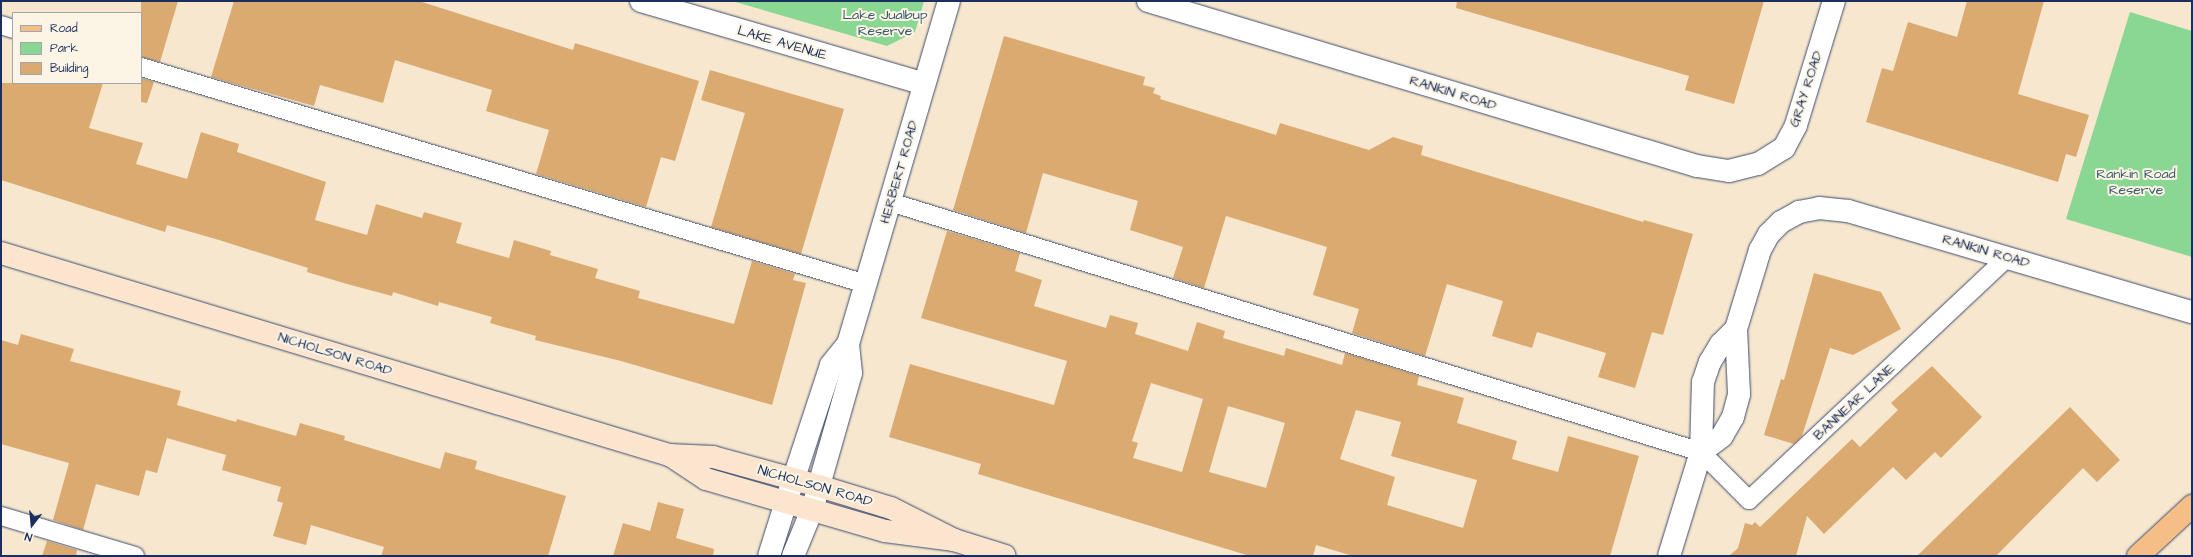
<!DOCTYPE html>
<style>
body{margin:0}
#map{position:relative;width:2193px;height:557px;overflow:hidden;background:#f6e7ce;font-family:"Architects Daughter",sans-serif}
div>[style]{position:absolute}
.green>*{inset:0;background:#8ad693}
.building>*{inset:0;background:#dbaa71}
.roads{filter:drop-shadow(0 0 1px #3c4b6f) drop-shadow(0 0 1px #3c4b6f)}
.service>*{height:18px;margin:-9px;padding:0 9px;transform-origin:9px;border-radius:9px;background:#fff}
.minor>*{height:22px;margin:-11px;padding:0 11px;transform-origin:11px;border-radius:11px;background:#fff}
.tertiary>*{height:22px;margin:-11px;padding:0 11px;transform-origin:11px;border-radius:11px;background:#fff}
.secondary>*{height:22px;margin:-11px;padding:0 11px;transform-origin:11px;border-radius:11px;background:#fbe5cf}
.primary>*{height:22px;margin:-11px;padding:0 11px;transform-origin:11px;border-radius:11px;background:#f6be87}
span{translate:-50% -50%;white-space:nowrap;text-align:center;line-height:1.15;-webkit-text-stroke:4px #fcf5e5;paint-order:stroke}
.park-label{font-size:14px;color:#37596b}
.street-label{font-size:14px;color:#1b2f5e}
.frame{position:absolute;inset:0;border:2px solid #1b2f5e;pointer-events:none}
.legend{position:absolute;left:12px;top:12px;width:130px;height:72px;box-sizing:border-box;background:#fcf5e5;border:1px solid #a2a6af;margin:0;padding:5px 7px;list-style:none;font-size:12px;color:#1b2f5e}
.legend li{display:flex;align-items:center;gap:8px;height:20px}
.legend b{width:20px;border:1px solid #a2a6af}
.north{position:absolute;left:12px;top:505px;width:40px;height:40px;-webkit-text-stroke:3px #fcf5e5;paint-order:stroke;rotate:196deg;font-size:11px;font-weight:700;line-height:16px;text-align:center;color:#1b2f5e}
.north::after{content:'';display:block;margin:auto;width:14px;height:18px;background:#1b2f5e;clip-path:polygon(50% 0,100% 100%,50% 72%,0 100%)}
</style>
<div id="map">
<div class="green">
<div style="clip-path:polygon(732px 1px,924px 1px,915px 32px,887px 46px)"></div>
<div style="clip-path:polygon(2130px 12px,2192px 31px,2192px 257px,2066px 219px)"></div>
</div>
<div class="building">
<div style="clip-path:polygon(141px 1px,178px 1px,160px 62px,141px 57px)"></div>
<div style="clip-path:polygon(234px 1px,419px 1px,573px 50px,575px 43px,699px 81px,675px 161px,661px 157px,646px 207px,536px 174px,549px 130px,486px 111px,492px 90px,395px 60px,383px 103px,320px 85px,314px 106px,211px 77px)"></div>
<div style="clip-path:polygon(1457px 1px,1764px 1px,1734px 104px,1685px 90px,1689px 76px,1456px 8px)"></div>
<div style="clip-path:polygon(1967px 1px,2044px 1px,2018px 94px,2089px 115px,2076px 157px,2066px 154px,2058px 182px,1866px 122px,1882px 68px,1893px 71px,1908px 22px,1957px 37px)"></div>
<div style="clip-path:polygon(1004px 36px,1145px 77px,1143px 85px,1155px 88px,1153px 93px,1161px 96px,1160px 99px,1276px 135px,1280px 123px,1369px 150px,1393px 137px,1423px 146px,1421px 155px,1643px 222px,1644px 220px,1693px 234px,1663px 335px,1652px 332px,1635px 388px,1598px 377px,1606px 353px,1537px 332px,1532px 348px,1492px 336px,1503px 301px,1447px 284px,1425px 356px,1352px 333px,1359px 309px,1313px 295px,1327px 247px,1226px 216px,1204px 288px,1173px 278px,1183px 247px,1130px 230px,1138px 201px,1043px 173px,1026px 233px,953px 210px)"></div>
<div style="clip-path:polygon(710px 70px,844px 109px,801px 254px,711px 227px,745px 113px,701px 100px)"></div>
<div style="clip-path:polygon(141px 78px,154px 82px,147px 103px,141px 102px)"></div>
<div style="clip-path:polygon(1px 83px,103px 83px,89px 128px,143px 143px,136px 164px,187px 179px,201px 132px,239px 144px,237px 152px,326px 182px,315px 220px,367px 235px,376px 204px,422px 218px,424px 212px,462px 223px,456px 243px,509px 258px,514px 240px,551px 251px,550px 255px,598px 269px,595px 278px,640px 291px,638px 298px,734px 324px,752px 261px,795px 274px,793px 280px,806px 283px,772px 405px,621px 361px,535px 340px,536px 336px,490px 323px,492px 317px,439px 302px,438px 306px,393px 292px,392px 296px,347px 284px,307px 272px,308px 268px,219px 240px,167px 225px,165px 232px,1px 180px)"></div>
<div style="clip-path:polygon(evenodd,947px 231px,1020px 253px,1015px 271px,1042px 280px,1034px 306px,1106px 328px,1110px 315px,1138px 323px,1135px 334px,1188px 351px,1197px 322px,1225px 331px,1223px 338px,1284px 356px,1286px 348px,1342px 365px,1345px 353px,1419px 376px,1417px 385px,1464px 398px,1457px 423px,1517px 441px,1512px 459px,1558px 472px,1568px 436px,1639px 456px,1610px 556px,1353px 556px,1316px 545px,1313px 556px,1250px 556px,978px 474px,981px 464px,889px 437px,910px 364px,1054px 405px,1067px 361px,921px 318px,947px 231px,1151px 383px,1203px 399px,1182px 472px,1133px 458px,1138px 443px,1132px 441px,1151px 383px,947px 231px,1228px 406px,1285px 423px,1266px 488px,1209px 472px,1228px 406px,947px 231px,1356px 410px,1401px 422px,1391px 456px,1477px 480px,1463px 528px,1387px 505px,1395px 477px,1340px 459px,1356px 410px)"></div>
<div style="clip-path:polygon(1814px 273px,1881px 292px,1901px 329px,1853px 355px,1830px 348px,1802px 436px,1794px 444px,1764px 435px,1781px 379px,1784px 380px)"></div>
<div style="clip-path:polygon(21px 334px,74px 349px,70px 361px,181px 391px,177px 405px,236px 422px,237px 419px,296px 436px,300px 423px,345px 436px,344px 440px,440px 469px,445px 452px,477px 461px,475px 469px,566px 496px,548px 556px,381px 556px,384px 547px,311px 525px,306px 545px,273px 536px,283px 503px,277px 501px,281px 487px,222px 470px,226px 455px,167px 438px,157px 473px,146px 470px,139px 496px,96px 484px,83px 530px,53px 520px,69px 463px,1px 444px,1px 340px,18px 345px)"></div>
<div style="clip-path:polygon(1932px 366px,1982px 417px,1941px 458px,1935px 452px,1906px 480px,1893px 467px,1824px 534px,1807px 516px,1796px 556px,1729px 556px,1738px 548px,1745px 523px,1752px 525px,1755px 522px,1760px 527px,1852px 439px,1860px 447px,1898px 410px,1891px 403px)"></div>
<div style="clip-path:polygon(2070px 407px,2120px 460px,2097px 482px,2083px 468px,1996px 556px,1917px 556px)"></div>
<div style="clip-path:polygon(658px 502px,684px 509px,676px 538px,714px 549px,713px 556px,613px 556px,623px 523px,650px 531px)"></div>
<div style="clip-path:polygon(47px 541px,77px 550px,76px 556px,42px 556px)"></div>
</div>
<div class="roads">
<div class="service">
<div style="left:1px;top:25px;width:13px;rotate:18deg"></div>
<div style="left:141px;top:67px;width:757px;rotate:16.66deg"></div>
<div style="left:890px;top:202px;width:849px;rotate:17.13deg"></div>
<div style="left:1701px;top:452px;width:68px;rotate:45deg"></div>
<div style="left:1749px;top:500px;width:355px;rotate:-43.2deg"></div>
<div style="left:1px;top:516px;width:140px;rotate:16.6deg"></div>
</div>
<div class="minor">
<div style="left:641px;top:1px;width:295px;rotate:16.3deg"></div>
<div style="left:1148px;top:1px;width:573px;rotate:16.73deg"></div>
<div style="left:1697px;top:166px;width:32px;rotate:9deg"></div>
<div style="left:1729px;top:171px;width:30px;rotate:-14deg"></div>
<div style="left:1758px;top:164px;width:31px;rotate:-32deg"></div>
<div style="left:1784px;top:148px;width:26px;rotate:-62deg"></div>
<div style="left:1796px;top:125px;width:130px;rotate:-73deg"></div>
<div style="left:1701px;top:452px;width:26px;rotate:-37deg"></div>
<div style="left:1722px;top:436px;width:22px;rotate:-60deg"></div>
<div style="left:1733px;top:417px;width:24px;rotate:-75deg"></div>
<div style="left:1739px;top:394px;width:65px;rotate:-92.6deg"></div>
<div style="left:1736px;top:329px;width:83px;rotate:-73.1deg"></div>
<div style="left:1760px;top:250px;width:18px;rotate:-61deg"></div>
<div style="left:1769px;top:234px;width:17px;rotate:-45deg"></div>
<div style="left:1781px;top:222px;width:21px;rotate:-29deg"></div>
<div style="left:1799px;top:212px;width:20px;rotate:-11deg"></div>
<div style="left:1819px;top:208px;width:29px;rotate:6deg"></div>
<div style="left:1848px;top:211px;width:359px;rotate:16.4deg"></div>
<div style="left:769px;top:556px;width:57px;rotate:-72.5deg"></div>
<div style="left:793px;top:556px;width:50px;rotate:-67.6deg"></div>
<div style="left:1669px;top:556px;width:109px;rotate:-72.9deg"></div>
<div style="left:1701px;top:452px;width:70px;rotate:-88.4deg"></div>
<div style="left:1703px;top:382px;width:21px;rotate:-71deg"></div>
<div style="left:1710px;top:362px;width:21px;rotate:-59deg"></div>
<div style="left:1721px;top:344px;width:21px;rotate:-45deg"></div>
</div>
<div class="tertiary">
<div style="left:786px;top:502px;width:144px;rotate:-71.8deg"></div>
<div style="left:831px;top:365px;width:27px;rotate:-51deg"></div>
<div style="left:848px;top:344px;width:358px;rotate:-73.6deg"></div>
<div style="left:812px;top:510px;width:142px;rotate:-74.1deg"></div>
<div style="left:851px;top:373px;width:29px;rotate:-96deg"></div>
</div>
<div class="secondary">
<div style="left:1px;top:253px;width:698px;rotate:16.83deg"></div>
<div style="left:669px;top:455px;width:44px;rotate:2.6deg"></div>
<div style="left:713px;top:457px;width:110px;rotate:15.3deg"></div>
<div style="left:819px;top:486px;width:75px;rotate:17deg"></div>
<div style="left:891px;top:508px;width:71px;rotate:26.9deg"></div>
<div style="left:670px;top:455px;width:43px;rotate:33.7deg"></div>
<div style="left:706px;top:479px;width:186px;rotate:16.2deg"></div>
<div style="left:885px;top:531px;width:70px;rotate:7.4deg"></div>
<div style="left:954px;top:540px;width:53px;rotate:17.4deg"></div>
</div>
<div class="primary">
<div style="left:2138px;top:556px;width:74px;rotate:-42.8deg"></div>
</div>
</div>
<div class="park-label">
<span style="left:885px;top:23px">Lake Jualbup<br>Reserve</span>
<span style="left:2136px;top:182px">Rankin Road<br>Reserve</span>
</div>
<div class="street-label">
<span style="left:782px;top:43px;rotate:16deg">LAKE AVENUE</span>
<span style="left:1806px;top:89px;rotate:-72deg">GRAY ROAD</span>
<span style="left:1453px;top:93px;rotate:17deg">RANKIN ROAD</span>
<span style="left:899px;top:172px;rotate:-74deg">HERBERT ROAD</span>
<span style="left:1986px;top:251px;rotate:16deg">RANKIN ROAD</span>
<span style="left:335px;top:354px;rotate:17deg">NICHOLSON ROAD</span>
<span style="left:1854px;top:402px;rotate:-43deg">BANNEAR LANE</span>
<span style="left:815px;top:486px;rotate:16deg">NICHOLSON ROAD</span>
</div>
<div class="frame"></div>
<ul class="legend">
<li><b style="height:5px;background:#f6be87"></b>Road</li>
<li><b style="height:11px;background:#8ad693"></b>Park</li>
<li><b style="height:11px;background:#dbaa71"></b>Building</li>
</ul>
<div class="north">N</div>
</div>
